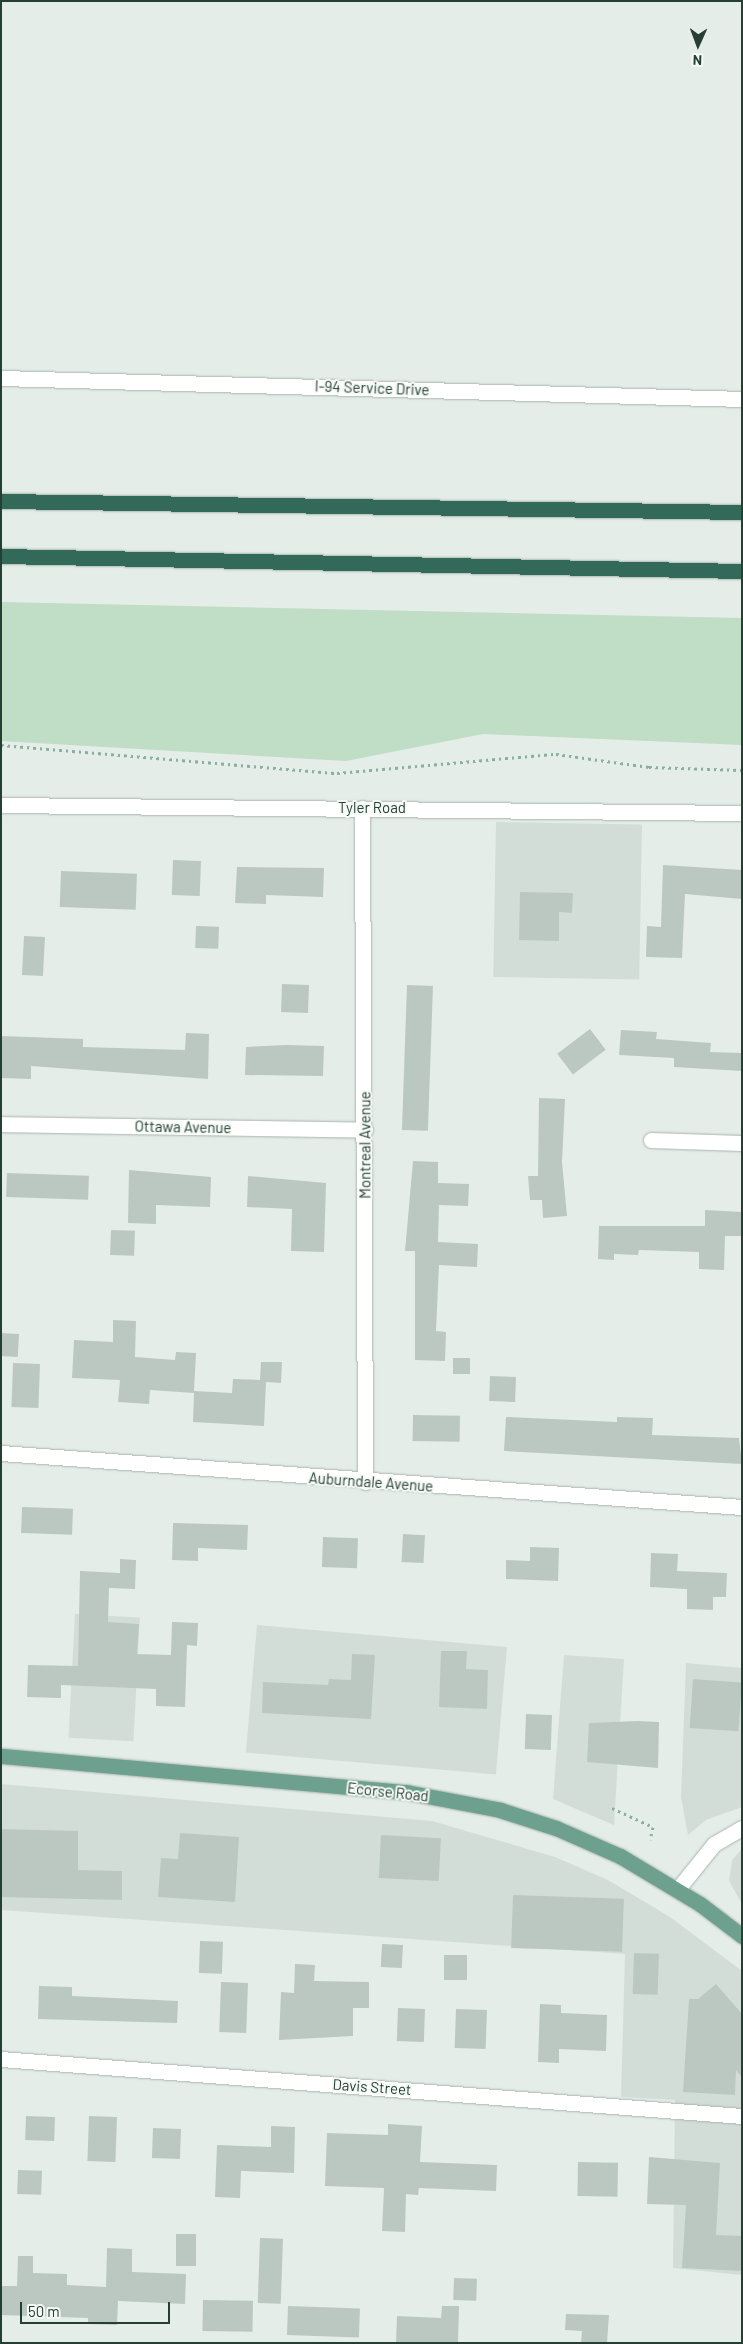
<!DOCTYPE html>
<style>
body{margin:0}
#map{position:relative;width:743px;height:2344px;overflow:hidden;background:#e5ede9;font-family:Barlow,sans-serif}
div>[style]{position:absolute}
.built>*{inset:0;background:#d3ddd8;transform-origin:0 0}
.green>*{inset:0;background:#c0ddc5}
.building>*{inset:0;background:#bbc8c2;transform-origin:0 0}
.path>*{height:3px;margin-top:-1.5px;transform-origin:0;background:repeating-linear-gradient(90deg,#88af9f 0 2.5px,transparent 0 6.5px)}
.roads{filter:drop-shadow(0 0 1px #a8b5af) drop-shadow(0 0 1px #a8b5af)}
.minor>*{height:15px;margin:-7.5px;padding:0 7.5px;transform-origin:7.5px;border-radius:7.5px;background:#fff}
.secondary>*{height:15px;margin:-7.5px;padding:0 7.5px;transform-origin:7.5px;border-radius:7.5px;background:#fff}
.primary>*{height:15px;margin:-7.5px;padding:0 7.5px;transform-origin:7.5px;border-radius:7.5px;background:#6da08e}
.motorway>*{height:15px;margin:-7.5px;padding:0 7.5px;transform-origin:7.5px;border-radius:7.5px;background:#336958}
span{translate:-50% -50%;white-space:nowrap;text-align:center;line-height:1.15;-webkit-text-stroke:4px #f6faf7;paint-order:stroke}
.street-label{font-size:15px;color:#253f35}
.frame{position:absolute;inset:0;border:2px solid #253f35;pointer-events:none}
.north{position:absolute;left:673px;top:20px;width:50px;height:50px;-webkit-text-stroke:4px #f6faf7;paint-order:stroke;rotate:182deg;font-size:14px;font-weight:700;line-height:20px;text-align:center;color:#253f35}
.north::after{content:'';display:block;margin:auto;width:18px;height:22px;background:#253f35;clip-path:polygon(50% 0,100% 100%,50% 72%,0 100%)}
.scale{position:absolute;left:20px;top:2302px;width:150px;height:22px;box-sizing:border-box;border:2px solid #253f35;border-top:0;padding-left:6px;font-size:15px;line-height:18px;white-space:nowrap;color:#253f35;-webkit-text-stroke:4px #f6faf7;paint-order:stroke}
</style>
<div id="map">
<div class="built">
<div style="left:496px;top:822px;width:146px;height:155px;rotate:1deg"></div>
<div style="left:75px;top:1614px;width:65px;height:124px;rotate:3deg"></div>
<div style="left:257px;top:1625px;width:251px;height:128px;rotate:5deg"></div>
<div style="clip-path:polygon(564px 1655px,624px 1659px,614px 1825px,553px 1799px)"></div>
<div style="clip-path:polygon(686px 1663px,742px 1668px,742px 1807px,706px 1820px,688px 1835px,681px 1797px)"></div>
<div style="clip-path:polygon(1px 1784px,432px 1821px,555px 1857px,608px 1880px,670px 1917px,742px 1971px,742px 2275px,673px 2268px,675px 2100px,621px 2097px,625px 1954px,1px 1910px)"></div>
<div style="clip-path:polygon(742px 1849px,742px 1904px,729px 1881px,732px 1860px)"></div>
</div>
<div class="green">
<div style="clip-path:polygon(1px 602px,742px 618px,742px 745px,483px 734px,346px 761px,1px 741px)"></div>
</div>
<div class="building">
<div style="left:173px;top:860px;width:28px;height:35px;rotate:2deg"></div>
<div style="clip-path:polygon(663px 865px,742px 870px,742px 899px,685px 894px,682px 958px,646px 957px,647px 926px,661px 927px)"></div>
<div style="clip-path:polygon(237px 867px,324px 868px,323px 897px,266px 895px,266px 904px,235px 903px)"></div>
<div style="left:61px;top:871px;width:76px;height:36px;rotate:2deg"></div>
<div style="clip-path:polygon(520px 892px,573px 893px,572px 913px,559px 912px,559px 941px,519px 940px)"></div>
<div style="left:196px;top:926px;width:23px;height:22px;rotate:2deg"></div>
<div style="left:24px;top:936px;width:21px;height:39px;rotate:3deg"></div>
<div style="left:282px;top:984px;width:27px;height:28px;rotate:2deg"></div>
<div style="left:407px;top:985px;width:26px;height:145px;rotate:2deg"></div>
<div style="left:590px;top:1029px;width:26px;height:41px;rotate:53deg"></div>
<div style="clip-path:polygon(621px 1030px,657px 1032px,656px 1039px,711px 1043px,710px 1052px,742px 1053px,742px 1071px,674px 1067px,674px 1058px,619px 1055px)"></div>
<div style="clip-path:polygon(186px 1033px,209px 1034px,208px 1079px,31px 1066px,31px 1079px,1px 1078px,1px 1036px,83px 1039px,83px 1047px,185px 1050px)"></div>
<div style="clip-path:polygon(286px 1045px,324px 1046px,323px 1076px,245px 1075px,246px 1047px)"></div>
<div style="clip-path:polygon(539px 1098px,565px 1099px,562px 1162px,567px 1216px,543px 1218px,542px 1200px,530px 1200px,528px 1176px,538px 1176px)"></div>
<div style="clip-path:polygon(413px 1161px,438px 1162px,438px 1183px,469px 1184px,468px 1206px,439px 1205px,438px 1242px,478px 1244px,477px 1267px,439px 1265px,436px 1331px,446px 1332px,445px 1361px,415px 1360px,415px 1251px,405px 1251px)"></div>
<div style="clip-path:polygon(129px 1170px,211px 1177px,210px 1207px,156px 1205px,156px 1224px,128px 1223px)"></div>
<div style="left:7px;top:1173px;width:82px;height:24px;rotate:2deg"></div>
<div style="clip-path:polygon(248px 1176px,326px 1183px,324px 1252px,291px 1251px,292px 1209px,247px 1207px)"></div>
<div style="clip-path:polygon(705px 1210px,742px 1212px,742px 1236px,725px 1236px,724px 1270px,699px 1269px,699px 1252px,639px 1250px,638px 1255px,614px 1254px,614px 1260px,598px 1259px,599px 1226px,705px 1226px)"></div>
<div style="left:111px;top:1230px;width:24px;height:25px;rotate:2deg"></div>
<div style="clip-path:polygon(113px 1320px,136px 1321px,135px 1357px,175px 1360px,176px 1352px,196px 1353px,194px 1391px,232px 1393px,233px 1379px,260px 1380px,261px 1362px,282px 1362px,281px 1383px,266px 1382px,264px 1426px,193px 1422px,194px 1393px,150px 1390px,149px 1404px,118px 1402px,120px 1380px,72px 1378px,74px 1340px,113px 1342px)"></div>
<div style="left:1px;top:1333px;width:18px;height:23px;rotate:3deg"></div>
<div style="left:453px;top:1358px;width:17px;height:16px"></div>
<div style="left:13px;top:1363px;width:27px;height:44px;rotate:2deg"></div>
<div style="left:490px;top:1376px;width:26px;height:25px;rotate:2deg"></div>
<div style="left:413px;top:1415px;width:47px;height:26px;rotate:1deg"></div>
<div style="clip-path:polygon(506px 1417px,617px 1422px,617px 1417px,653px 1418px,652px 1435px,739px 1438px,742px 1464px,504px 1451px)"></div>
<div style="left:22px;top:1507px;width:51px;height:26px;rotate:2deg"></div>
<div style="clip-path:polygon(173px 1523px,248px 1525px,247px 1550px,198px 1548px,198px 1561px,172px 1560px)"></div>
<div style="left:403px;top:1534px;width:22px;height:28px;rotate:3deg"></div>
<div style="left:323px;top:1537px;width:35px;height:30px;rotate:2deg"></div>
<div style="clip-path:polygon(530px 1547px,559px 1548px,558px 1581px,506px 1579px,506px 1560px,530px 1561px)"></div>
<div style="clip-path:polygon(651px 1553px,678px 1554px,677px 1571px,727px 1573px,726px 1597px,713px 1597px,713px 1610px,687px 1609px,687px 1589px,650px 1587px)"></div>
<div style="clip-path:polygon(120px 1559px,136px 1560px,135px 1589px,109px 1588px,108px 1622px,139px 1624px,137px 1654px,171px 1655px,172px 1622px,198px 1623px,197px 1646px,187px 1645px,185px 1707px,156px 1706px,156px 1689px,61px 1685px,61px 1698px,27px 1697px,28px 1665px,78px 1666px,80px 1571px,120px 1573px)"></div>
<div style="clip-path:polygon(441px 1651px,467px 1651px,466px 1669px,488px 1670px,487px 1709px,439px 1707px)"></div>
<div style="clip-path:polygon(352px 1654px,375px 1655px,371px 1719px,262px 1713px,263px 1682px,328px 1685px,329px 1679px,351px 1680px)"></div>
<div style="left:693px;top:1679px;width:49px;height:49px;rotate:4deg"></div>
<div style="left:526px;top:1714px;width:26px;height:35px;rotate:2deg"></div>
<div style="clip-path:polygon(638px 1721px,659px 1722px,658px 1768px,587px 1762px,589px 1723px)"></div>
<div style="clip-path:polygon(1px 1829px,78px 1831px,78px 1870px,122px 1871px,122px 1900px,1px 1897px)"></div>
<div style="clip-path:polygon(180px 1833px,239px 1837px,235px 1902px,158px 1897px,161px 1858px,178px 1859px)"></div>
<div style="left:381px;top:1835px;width:60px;height:43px;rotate:3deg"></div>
<div style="left:513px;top:1895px;width:111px;height:53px;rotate:2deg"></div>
<div style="left:200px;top:1941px;width:23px;height:32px;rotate:2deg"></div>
<div style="left:382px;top:1944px;width:21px;height:23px;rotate:3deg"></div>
<div style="left:634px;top:1953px;width:25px;height:41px;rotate:2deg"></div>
<div style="left:444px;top:1955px;width:23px;height:25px"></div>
<div style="clip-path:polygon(295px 1964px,315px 1965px,314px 1981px,369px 1982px,369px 2008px,353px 2008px,353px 2036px,279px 2040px,281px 1992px,294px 1993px)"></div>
<div style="left:221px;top:1982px;width:27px;height:50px;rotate:2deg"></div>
<div style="clip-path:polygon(716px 1984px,742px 2014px,742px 2077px,736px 2070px,735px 2095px,683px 2092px,689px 1999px,698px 1999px)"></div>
<div style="clip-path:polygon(39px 1986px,72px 1987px,72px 1996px,178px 2001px,177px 2023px,38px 2019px)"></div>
<div style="clip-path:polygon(540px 2004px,561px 2005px,561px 2013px,607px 2015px,606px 2051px,559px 2049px,559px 2063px,538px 2062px)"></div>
<div style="left:398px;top:2008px;width:27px;height:33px;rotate:2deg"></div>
<div style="left:456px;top:2009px;width:31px;height:39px;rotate:2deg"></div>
<div style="left:26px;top:2116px;width:29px;height:24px;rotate:2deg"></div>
<div style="left:89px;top:2116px;width:28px;height:45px;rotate:2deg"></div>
<div style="clip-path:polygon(388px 2124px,422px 2126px,420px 2162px,497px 2165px,496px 2191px,419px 2188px,418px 2195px,406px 2194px,405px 2232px,382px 2231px,384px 2188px,325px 2186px,327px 2133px,388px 2135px)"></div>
<div style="clip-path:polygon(271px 2126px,295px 2127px,294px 2173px,241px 2171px,240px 2198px,215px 2197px,217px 2145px,271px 2147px)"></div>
<div style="left:153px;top:2128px;width:28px;height:30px;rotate:2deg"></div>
<div style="clip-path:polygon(649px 2157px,720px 2163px,716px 2235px,742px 2236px,742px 2271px,682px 2268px,686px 2205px,647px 2204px)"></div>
<div style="left:578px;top:2162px;width:40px;height:34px;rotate:1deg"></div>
<div style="left:18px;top:2170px;width:24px;height:24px;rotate:2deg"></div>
<div style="left:176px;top:2234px;width:20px;height:32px"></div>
<div style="left:260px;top:2238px;width:23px;height:65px;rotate:2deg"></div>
<div style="clip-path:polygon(107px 2248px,132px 2249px,132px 2272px,186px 2274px,185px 2304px,118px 2301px,117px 2325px,88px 2324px,88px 2318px,1px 2315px,1px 2286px,17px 2286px,18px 2256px,33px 2256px,33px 2273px,67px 2274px,67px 2285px,106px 2287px)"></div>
<div style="left:454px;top:2278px;width:23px;height:22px;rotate:2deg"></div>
<div style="left:203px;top:2300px;width:50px;height:31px;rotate:1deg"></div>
<div style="left:288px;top:2306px;width:72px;height:29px;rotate:2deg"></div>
<div style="clip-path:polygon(442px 2306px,459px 2306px,458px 2343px,396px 2342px,397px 2316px,441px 2318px)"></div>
<div style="clip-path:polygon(566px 2314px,609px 2315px,607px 2343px,581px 2343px,582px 2331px,565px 2330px)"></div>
</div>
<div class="path">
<div style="left:1px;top:745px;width:337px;rotate:4.8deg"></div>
<div style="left:337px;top:773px;width:220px;rotate:-5deg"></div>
<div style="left:556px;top:754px;width:94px;rotate:8deg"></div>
<div style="left:649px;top:767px;width:93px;rotate:1.8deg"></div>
<div style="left:612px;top:1808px;width:45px;rotate:24.9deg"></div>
<div style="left:653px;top:1827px;width:13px;rotate:103deg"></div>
</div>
<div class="roads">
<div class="minor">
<div style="left:1px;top:378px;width:741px;rotate:1.62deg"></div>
<div style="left:1px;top:805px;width:741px;rotate:0.62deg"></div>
<div style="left:362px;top:808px;width:674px;rotate:89.74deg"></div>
<div style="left:1px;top:1124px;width:364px;rotate:0.9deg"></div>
<div style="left:651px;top:1140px;width:91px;rotate:1.9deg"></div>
<div style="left:1px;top:1453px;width:743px;rotate:4.17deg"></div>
<div style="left:1px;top:2059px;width:743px;rotate:4.4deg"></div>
</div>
<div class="secondary">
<div style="left:677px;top:1890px;width:59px;rotate:-51.2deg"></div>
<div style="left:714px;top:1844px;width:32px;rotate:-30deg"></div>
</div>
<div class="primary">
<div style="left:1px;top:1756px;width:407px;rotate:5.1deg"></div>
<div style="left:406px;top:1792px;width:96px;rotate:10.8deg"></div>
<div style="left:500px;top:1810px;width:59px;rotate:17.8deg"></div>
<div style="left:556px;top:1828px;width:70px;rotate:23.6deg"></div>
<div style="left:620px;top:1856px;width:93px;rotate:31deg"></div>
<div style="left:700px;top:1904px;width:53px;rotate:37.3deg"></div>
</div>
<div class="motorway">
<div style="left:1px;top:501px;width:741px;rotate:0.85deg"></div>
<div style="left:1px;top:556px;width:741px;rotate:1.16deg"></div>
</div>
</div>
<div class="street-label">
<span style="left:372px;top:388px;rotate:2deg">I-94 Service Drive</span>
<span style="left:372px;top:808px">Tyler Road</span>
<span style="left:183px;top:1127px;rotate:1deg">Ottawa Avenue</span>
<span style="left:365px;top:1145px;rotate:-90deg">Montreal Avenue</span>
<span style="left:371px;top:1482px;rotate:4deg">Auburndale Avenue</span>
<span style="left:388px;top:1792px;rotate:6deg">Ecorse Road</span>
<span style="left:372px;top:2087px;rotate:4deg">Davis Street</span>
</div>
<div class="frame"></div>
<div class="north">N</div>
<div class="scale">50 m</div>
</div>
